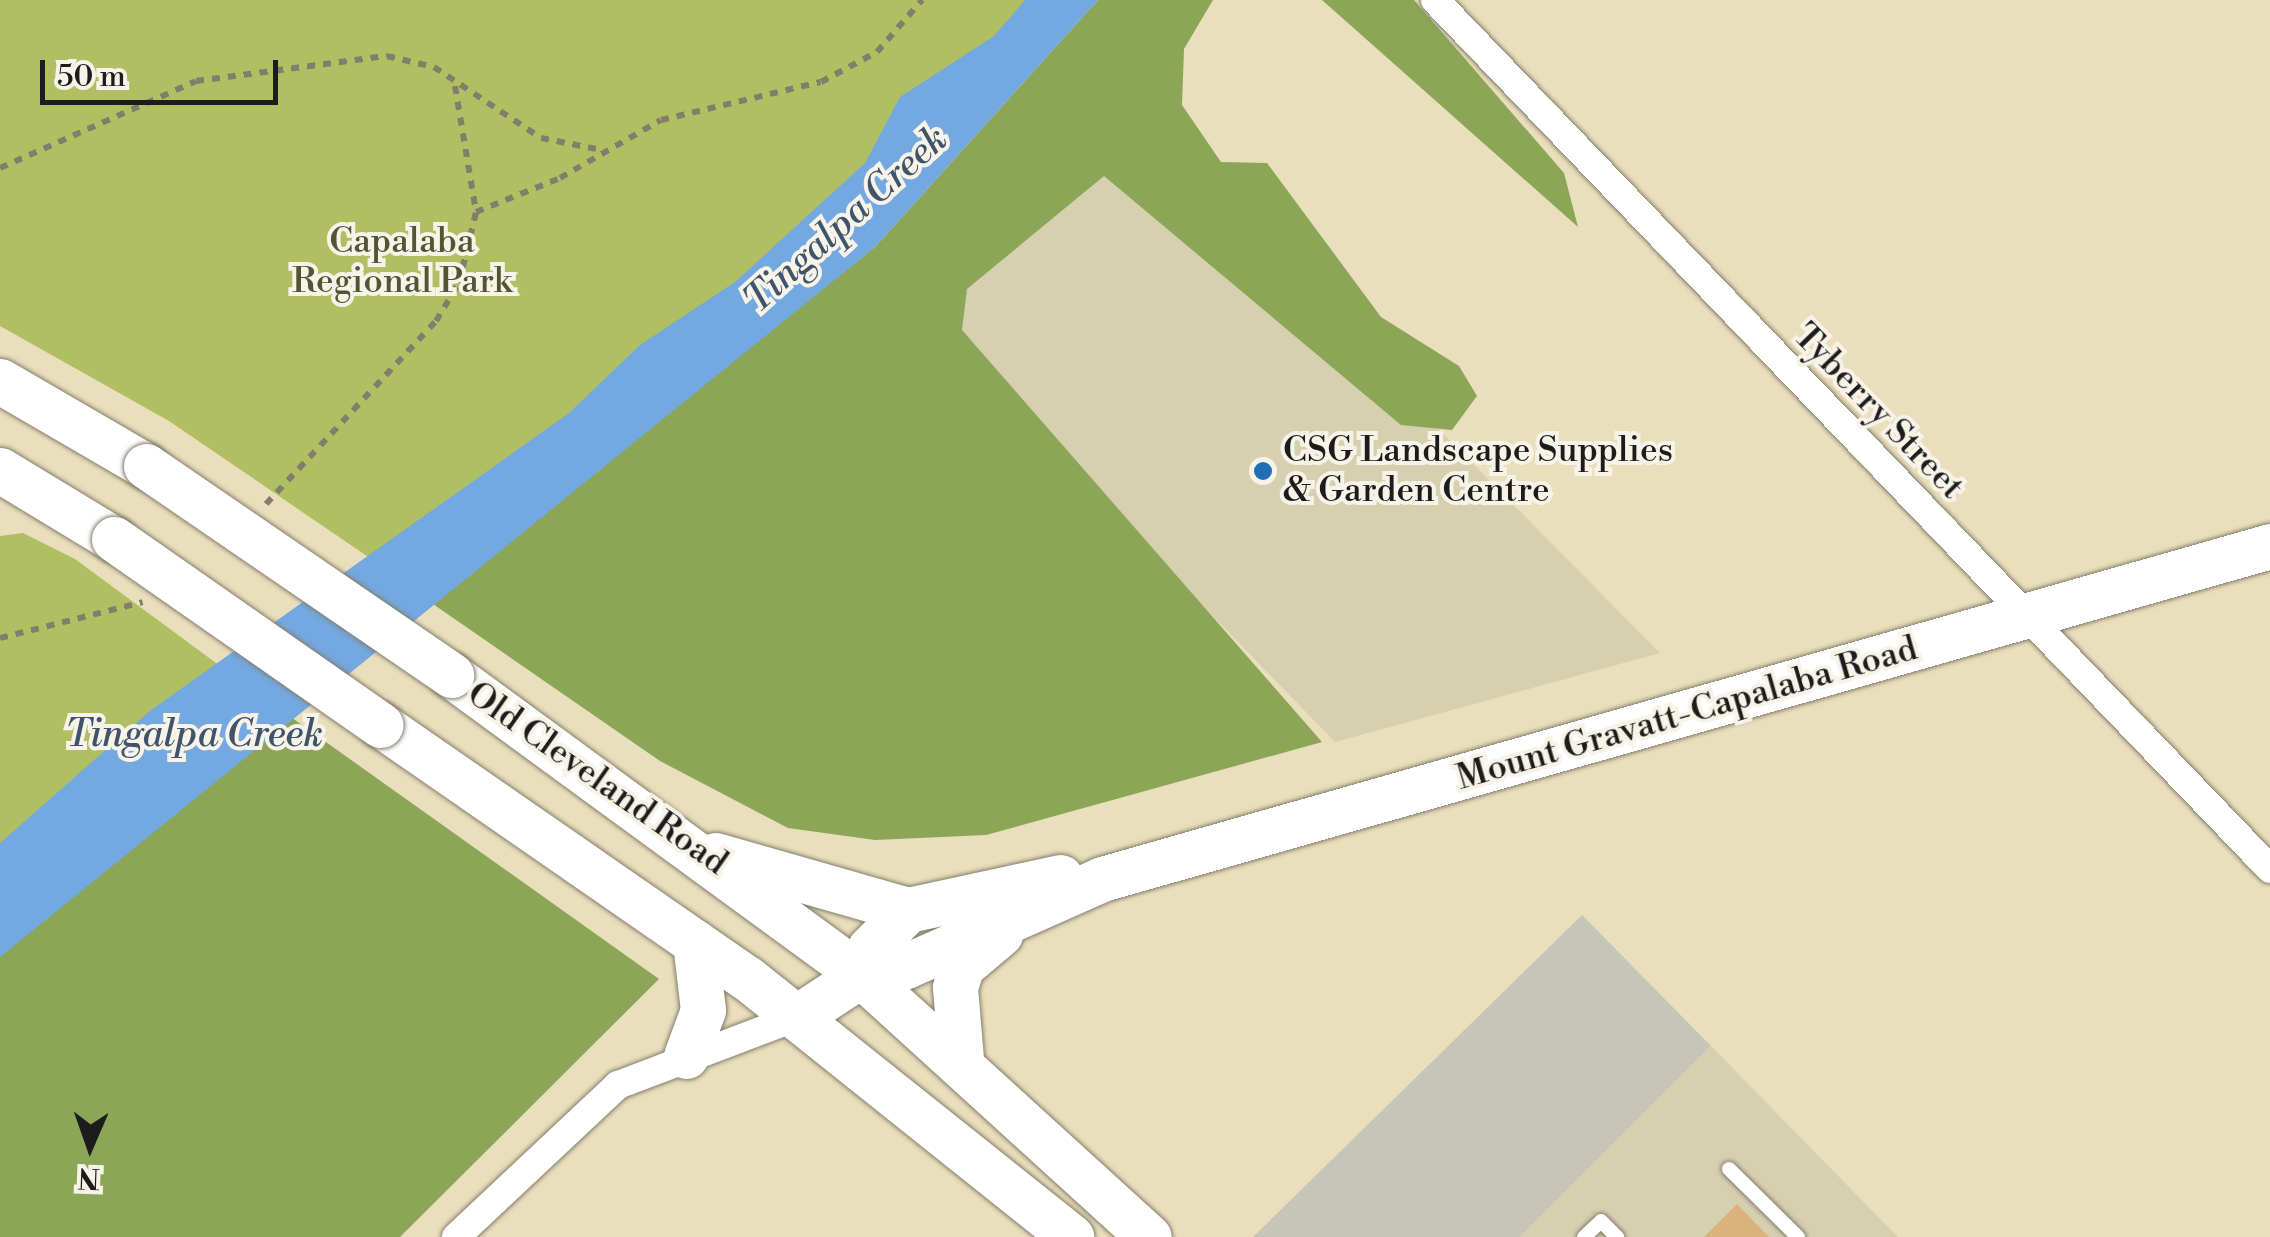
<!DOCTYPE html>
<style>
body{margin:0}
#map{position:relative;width:2270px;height:1237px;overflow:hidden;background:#eadfbc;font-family:"Libre Bodoni",serif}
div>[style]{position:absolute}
.built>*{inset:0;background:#d6d0b1}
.industrial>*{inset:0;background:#c5c5b8}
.green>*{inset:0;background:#b0bf62}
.forest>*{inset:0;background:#8ca658}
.water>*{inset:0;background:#74a8e0}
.building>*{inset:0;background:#dcb27c}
.path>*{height:6px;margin-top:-3px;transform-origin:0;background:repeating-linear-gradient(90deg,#837e6c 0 8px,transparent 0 16px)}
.roads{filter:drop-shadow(0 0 2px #837e6c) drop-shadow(0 0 2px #837e6c)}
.lane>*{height:14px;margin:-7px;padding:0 7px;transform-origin:7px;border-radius:7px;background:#fff}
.street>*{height:28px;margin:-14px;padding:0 14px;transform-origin:14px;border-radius:14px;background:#fff}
.primary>*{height:45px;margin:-22.5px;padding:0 22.5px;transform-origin:22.5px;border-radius:22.5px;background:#fff}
.bridges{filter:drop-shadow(0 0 2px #837e6c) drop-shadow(0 0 2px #837e6c)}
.primary-bridge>*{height:45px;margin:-22.5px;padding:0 22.5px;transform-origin:22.5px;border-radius:22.5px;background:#fff}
.dots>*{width:28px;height:28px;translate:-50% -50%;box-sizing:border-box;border:5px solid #f7f3e8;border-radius:50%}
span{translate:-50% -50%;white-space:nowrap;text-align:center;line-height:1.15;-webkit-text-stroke:8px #f7f3e8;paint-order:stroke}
.park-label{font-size:35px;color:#505534}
.street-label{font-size:35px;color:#1c1c1c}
.poi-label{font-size:35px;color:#1c1c1c}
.left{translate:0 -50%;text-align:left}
.water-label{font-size:38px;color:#3f546a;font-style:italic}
.north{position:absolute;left:40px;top:1097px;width:100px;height:100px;-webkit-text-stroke:8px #f7f3e8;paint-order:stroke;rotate:182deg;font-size:28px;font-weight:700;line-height:40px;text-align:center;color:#1c1c1c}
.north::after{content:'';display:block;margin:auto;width:35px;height:45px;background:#1c1c1c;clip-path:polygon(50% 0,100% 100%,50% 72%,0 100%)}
.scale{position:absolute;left:40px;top:60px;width:238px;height:45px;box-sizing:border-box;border:5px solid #1c1c1c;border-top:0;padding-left:12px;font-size:30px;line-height:35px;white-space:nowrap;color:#1c1c1c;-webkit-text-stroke:8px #f7f3e8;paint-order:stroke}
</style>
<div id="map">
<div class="built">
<div style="clip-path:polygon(1126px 113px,1660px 653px,1335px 742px,913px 307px)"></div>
<div style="clip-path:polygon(1711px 1046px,1898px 1237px,1520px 1237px)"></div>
</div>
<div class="industrial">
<div style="clip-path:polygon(1582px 915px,1711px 1046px,1520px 1237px,1253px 1237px)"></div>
</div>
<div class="green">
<div style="clip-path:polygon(0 0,1053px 0,402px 580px,169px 421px,0 326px)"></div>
<div style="clip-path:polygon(23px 533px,75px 559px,250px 688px,0 896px,0 536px)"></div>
</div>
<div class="forest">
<div style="clip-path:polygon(1098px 0,1213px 0,1184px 49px,1182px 105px,1221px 162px,1267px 163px,1381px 317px,1459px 366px,1477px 396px,1452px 430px,1401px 425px,1104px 176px,967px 289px,962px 330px,1322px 742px,986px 835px,875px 840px,788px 828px,660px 761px,430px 602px,875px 247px)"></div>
<div style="clip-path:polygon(1322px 0,1414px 0,1564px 173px,1578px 227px)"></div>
<div style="clip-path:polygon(250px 688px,659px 979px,400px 1237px,0 1237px,0 896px)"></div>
</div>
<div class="water">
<div style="clip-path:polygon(1025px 0,1098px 0,875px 247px,0 957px,0 843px,151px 710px,569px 413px,640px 345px,735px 282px,865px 163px,900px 97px,994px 36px)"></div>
</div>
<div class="building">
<div style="clip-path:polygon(1737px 1204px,1769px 1237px,1704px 1237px)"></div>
</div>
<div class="path">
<div style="left:455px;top:86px;width:128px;rotate:80.5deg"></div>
<div style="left:0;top:168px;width:214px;rotate:-23.9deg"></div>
<div style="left:196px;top:81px;width:193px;rotate:-7.5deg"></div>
<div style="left:387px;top:56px;width:48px;rotate:13.2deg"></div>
<div style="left:434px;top:67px;width:128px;rotate:33.6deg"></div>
<div style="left:541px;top:138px;width:57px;rotate:11.1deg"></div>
<div style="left:266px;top:504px;width:250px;rotate:-47.1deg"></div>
<div style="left:436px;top:321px;width:44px;rotate:-58.8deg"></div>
<div style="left:459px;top:283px;width:73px;rotate:-76.5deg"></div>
<div style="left:476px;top:212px;width:91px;rotate:-22deg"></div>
<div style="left:560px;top:178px;width:116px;rotate:-29.9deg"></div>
<div style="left:661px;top:120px;width:164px;rotate:-13.4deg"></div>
<div style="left:821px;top:82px;width:64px;rotate:-28.2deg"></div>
<div style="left:877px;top:52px;width:69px;rotate:-49.1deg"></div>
<div style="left:0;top:638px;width:147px;rotate:-14.1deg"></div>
</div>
<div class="roads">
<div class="lane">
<div style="left:1729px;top:1169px;width:97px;rotate:44.6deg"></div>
<div style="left:1584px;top:1237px;width:23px;rotate:-43deg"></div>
<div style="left:1601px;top:1221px;width:23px;rotate:45deg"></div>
</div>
<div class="street">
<div style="left:1435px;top:0;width:1205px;rotate:46.14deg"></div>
<div style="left:456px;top:1237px;width:222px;rotate:-43.2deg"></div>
<div style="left:618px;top:1085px;width:191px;rotate:-20.8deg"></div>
</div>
<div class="primary">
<div style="left:0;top:381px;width:169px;rotate:30.2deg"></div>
<div style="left:0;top:470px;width:133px;rotate:31.2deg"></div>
<div style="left:451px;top:675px;width:508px;rotate:36.19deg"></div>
<div style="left:861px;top:975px;width:389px;rotate:42.3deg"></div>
<div style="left:381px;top:725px;width:445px;rotate:34.7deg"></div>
<div style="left:747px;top:978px;width:415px;rotate:38.6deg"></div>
<div style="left:715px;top:855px;width:201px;rotate:15.9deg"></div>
<div style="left:861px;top:975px;width:28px;rotate:-72deg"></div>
<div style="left:870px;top:948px;width:54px;rotate:-45deg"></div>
<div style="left:908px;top:910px;width:156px;rotate:-12.2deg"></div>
<div style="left:797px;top:1017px;width:77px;rotate:-33.3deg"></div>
<div style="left:861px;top:975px;width:46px;rotate:-11.3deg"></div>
<div style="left:906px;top:966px;width:214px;rotate:-23.9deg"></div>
<div style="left:1102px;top:879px;width:1215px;rotate:-15.91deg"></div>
<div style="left:686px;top:1056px;width:49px;rotate:-69.7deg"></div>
<div style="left:703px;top:1010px;width:68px;rotate:-96.7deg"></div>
<div style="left:961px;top:1059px;width:72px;rotate:-94.8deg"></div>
<div style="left:955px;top:987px;width:22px;rotate:-72deg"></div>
<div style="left:962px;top:966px;width:50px;rotate:-40.1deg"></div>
</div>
</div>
<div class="bridges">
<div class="primary-bridge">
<div style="left:146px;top:466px;width:370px;rotate:34.4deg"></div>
<div style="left:114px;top:539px;width:325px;rotate:34.9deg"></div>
</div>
</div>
<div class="dots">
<div style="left:1263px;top:471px;background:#1f6fb2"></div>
</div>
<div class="park-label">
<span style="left:402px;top:262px">Capalaba<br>Regional Park</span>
</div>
<div class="street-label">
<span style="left:1878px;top:412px;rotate:46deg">Tyberry Street</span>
<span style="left:1687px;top:714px;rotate:-16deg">Mount Gravatt-Capalaba Road</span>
<span style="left:597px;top:779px;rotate:35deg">Old Cleveland Road</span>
</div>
<div class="poi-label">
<span class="left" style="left:1283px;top:471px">CSG Landscape Supplies<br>&amp; Garden Centre</span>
</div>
<div class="water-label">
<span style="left:846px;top:220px;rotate:-42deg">Tingalpa Creek</span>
<span style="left:194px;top:735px">Tingalpa Creek</span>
</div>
<div class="north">N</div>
<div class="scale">50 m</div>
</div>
